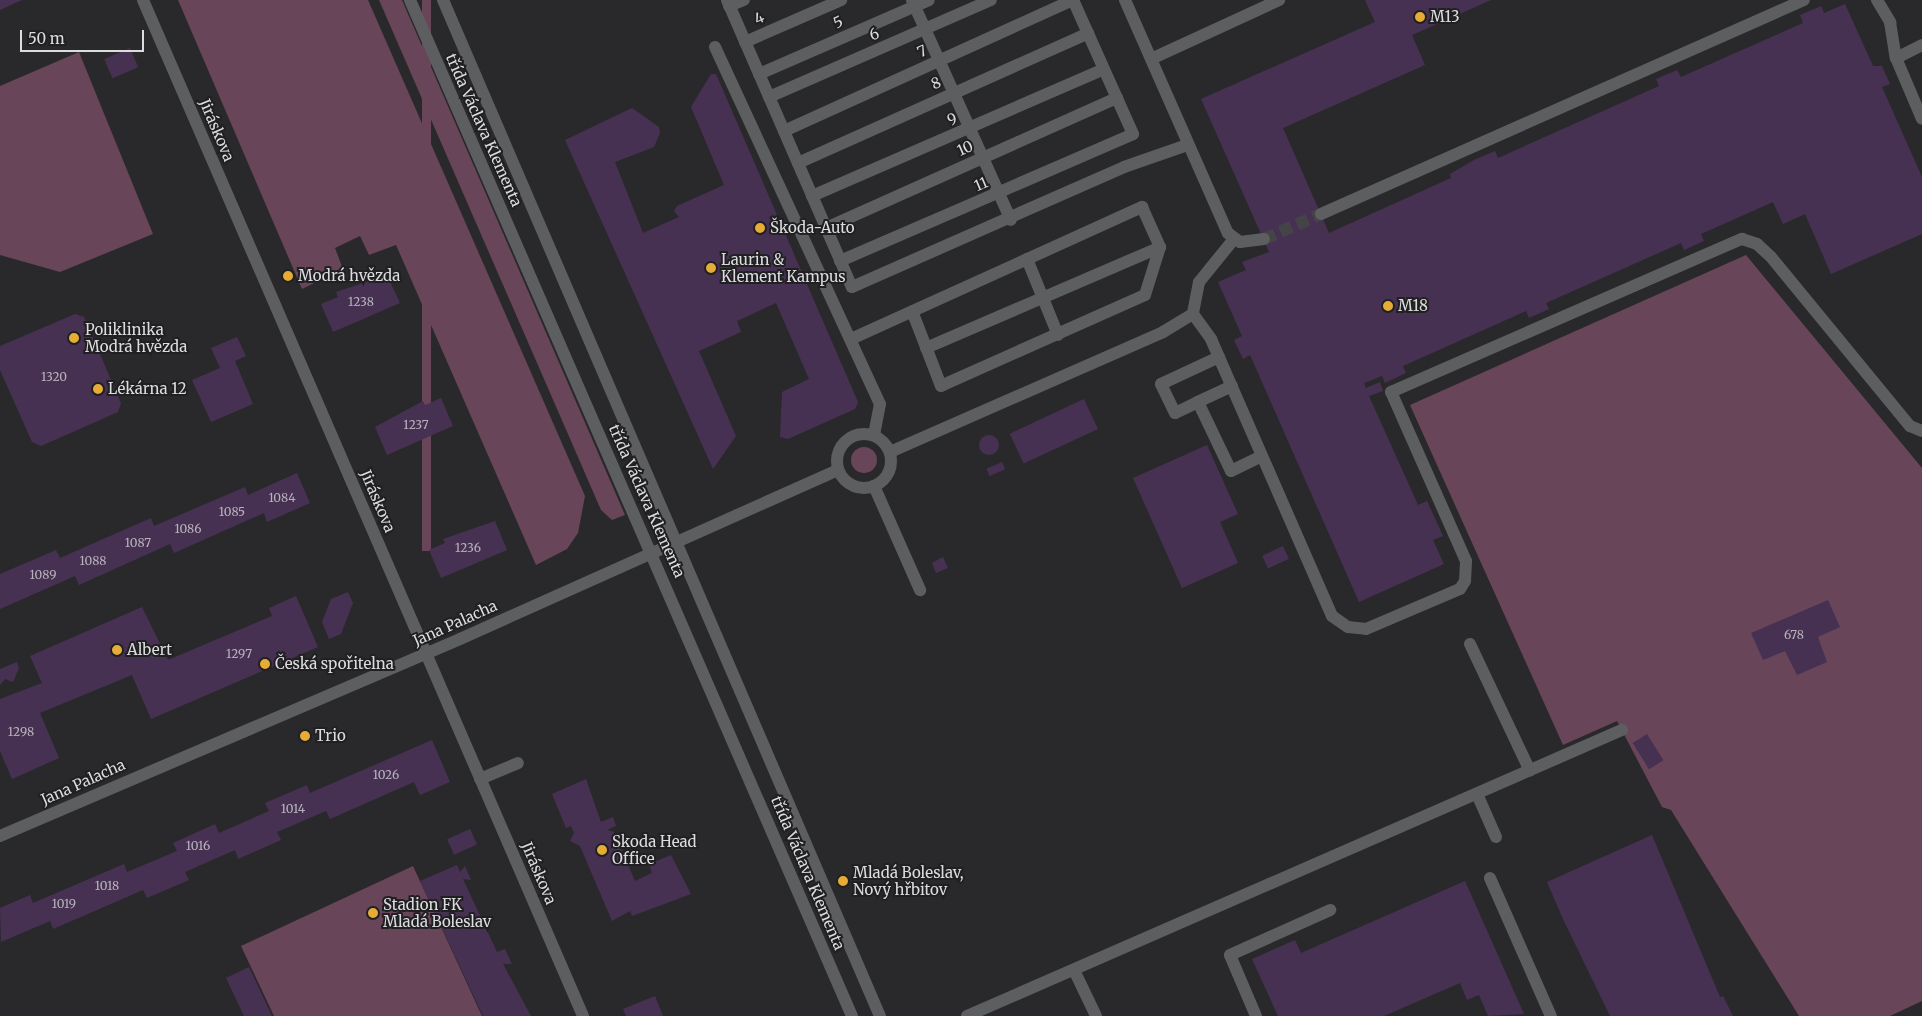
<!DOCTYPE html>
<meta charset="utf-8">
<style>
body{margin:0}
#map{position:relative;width:1922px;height:1016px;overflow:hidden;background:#29292c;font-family:Merriweather,serif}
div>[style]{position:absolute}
.green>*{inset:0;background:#684558;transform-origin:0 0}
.round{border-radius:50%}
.building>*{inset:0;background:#473153;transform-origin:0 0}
.minor-tunnel>*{height:12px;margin-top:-6px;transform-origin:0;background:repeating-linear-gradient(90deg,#444447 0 12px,transparent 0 18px)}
.minor>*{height:12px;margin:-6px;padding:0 6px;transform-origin:6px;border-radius:6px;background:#5d5e5f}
.minor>.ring{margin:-6px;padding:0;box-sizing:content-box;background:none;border:12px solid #5d5e5f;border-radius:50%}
.dots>*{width:14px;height:14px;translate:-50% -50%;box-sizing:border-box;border:2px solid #202023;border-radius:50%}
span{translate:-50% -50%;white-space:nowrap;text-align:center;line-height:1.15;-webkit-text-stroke:4px #202023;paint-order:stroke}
.number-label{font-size:12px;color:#b7b1bb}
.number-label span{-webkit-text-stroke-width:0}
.poi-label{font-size:15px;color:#dcdcde}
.left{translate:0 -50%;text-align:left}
.street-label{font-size:15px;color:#dcdcde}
.scale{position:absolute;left:20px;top:30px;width:124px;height:22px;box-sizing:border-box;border:2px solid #dcdcde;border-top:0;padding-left:6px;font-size:15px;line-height:18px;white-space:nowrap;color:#dcdcde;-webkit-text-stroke:4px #202023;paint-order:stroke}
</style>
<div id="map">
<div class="green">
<div style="clip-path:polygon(178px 0,368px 0,585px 496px,578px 533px,567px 549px,536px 565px,396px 245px,369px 255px,360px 236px,335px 248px,343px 269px,302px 289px)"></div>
<div style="clip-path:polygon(379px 0,402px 0,625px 515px,612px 520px,601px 510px)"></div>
<div style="left:422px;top:0;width:9px;height:551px"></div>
<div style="clip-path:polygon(79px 52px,153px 234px,60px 272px,0 255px,0 86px)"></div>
<div style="clip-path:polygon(1746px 255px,1922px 468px,1922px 1001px,1890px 1016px,1799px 1016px,1671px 810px,1662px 807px,1617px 721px,1563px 745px,1410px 405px)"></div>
<div class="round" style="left:851px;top:447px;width:26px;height:26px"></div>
<div style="clip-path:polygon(413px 866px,482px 1016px,274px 1016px,241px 946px)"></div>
</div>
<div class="building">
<div style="clip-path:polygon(0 0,22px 0,0 10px)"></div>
<div style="clip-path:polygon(1365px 0,1491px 0,1412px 35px,1425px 65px,1283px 128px,1329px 233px,1451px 178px,1450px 174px,1474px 160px,1495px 151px,1498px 158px,1659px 86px,1656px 79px,1677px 70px,1681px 77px,1803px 23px,1800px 15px,1821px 6px,1824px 13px,1845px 4px,1873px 66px,1882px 66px,1890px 84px,1882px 87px,1922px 177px,1922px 234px,1831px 274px,1805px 214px,1783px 224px,1773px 202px,1701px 234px,1704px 241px,1684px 250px,1681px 243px,1546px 303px,1549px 309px,1529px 318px,1526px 311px,1403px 366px,1406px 373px,1385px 383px,1382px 376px,1364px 383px,1366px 388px,1380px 382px,1383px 391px,1369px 396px,1418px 505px,1427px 501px,1443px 536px,1433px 540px,1444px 564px,1359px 602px,1250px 355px,1243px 359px,1234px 340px,1242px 336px,1218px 282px,1246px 270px,1242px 262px,1269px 252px,1201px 99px,1375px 22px)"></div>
<div style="left:130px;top:48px;width:21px;height:28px;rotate:67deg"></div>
<div style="clip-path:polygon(711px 74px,716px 74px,858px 402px,855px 409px,788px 439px,780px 437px,782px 392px,809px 379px,776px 303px,737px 321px,741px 332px,699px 351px,736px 436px,713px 469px,565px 140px,632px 108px,659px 127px,660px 133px,654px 147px,615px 162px,643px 233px,679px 217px,674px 211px,677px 206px,724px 185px,691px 107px)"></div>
<div style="clip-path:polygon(387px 275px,400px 303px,333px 332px,321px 304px,338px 297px,336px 292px)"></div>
<div style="clip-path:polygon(75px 314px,84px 317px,121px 403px,118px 412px,41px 446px,32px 442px,0 370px,0 346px)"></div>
<div style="clip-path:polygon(237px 337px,246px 356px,235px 361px,253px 404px,211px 422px,192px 380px,220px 368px,211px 348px)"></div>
<div style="clip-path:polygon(441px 398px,453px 426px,387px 455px,375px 427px,423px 401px,425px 405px)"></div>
<div style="left:1084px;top:399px;width:33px;height:82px;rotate:65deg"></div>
<div class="round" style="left:979px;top:435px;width:20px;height:20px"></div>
<div style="clip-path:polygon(1207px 445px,1238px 514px,1220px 522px,1238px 563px,1182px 588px,1133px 478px)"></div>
<div style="left:1002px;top:462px;width:8px;height:17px;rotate:67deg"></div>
<div style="clip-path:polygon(297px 473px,310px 503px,267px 522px,264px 513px,174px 553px,170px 544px,79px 585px,75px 576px,0 609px,0 574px,56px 550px,60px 558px,151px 518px,154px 526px,245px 487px,248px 495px)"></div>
<div style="clip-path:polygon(495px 521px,507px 550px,441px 578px,429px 550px,445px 543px,443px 539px)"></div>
<div style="left:1283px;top:546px;width:14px;height:23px;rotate:65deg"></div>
<div style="clip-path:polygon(943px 557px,948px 568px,936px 573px,932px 563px)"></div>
<div style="clip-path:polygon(348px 592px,353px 603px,341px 634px,329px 639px,322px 622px,331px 599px)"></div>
<div style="clip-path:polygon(296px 596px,318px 647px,151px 719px,132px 675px,40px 713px,59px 758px,12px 779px,0 751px,0 699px,42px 683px,30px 656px,142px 607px,168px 660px,272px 616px,269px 608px)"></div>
<div style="clip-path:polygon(1828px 600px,1840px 627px,1818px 637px,1827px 662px,1797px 675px,1785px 651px,1763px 660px,1751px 633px)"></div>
<div style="clip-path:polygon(17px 662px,19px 668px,13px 682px,5px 679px,0 685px,0 669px)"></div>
<div style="left:1647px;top:734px;width:31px;height:17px;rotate:58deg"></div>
<div style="clip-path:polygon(432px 740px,450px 782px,420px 795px,414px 782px,330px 819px,326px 811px,277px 832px,281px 840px,238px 859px,235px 850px,185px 872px,189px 880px,147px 898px,143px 890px,53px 929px,50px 921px,1px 942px,0 908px,30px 895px,33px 903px,124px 864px,127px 872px,177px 851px,173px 843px,215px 824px,219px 833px,269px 811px,265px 803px,307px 785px,310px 793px)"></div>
<div style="clip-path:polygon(586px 779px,601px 822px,613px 817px,616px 826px,607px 830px,614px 832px,635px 881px,652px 873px,649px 864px,671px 855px,691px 894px,632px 916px,630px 911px,612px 921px,580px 846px,570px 841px,574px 833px,571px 826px,566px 828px,552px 794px)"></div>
<div style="left:470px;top:829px;width:17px;height:25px;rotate:66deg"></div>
<div style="clip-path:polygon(1652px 835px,1720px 997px,1723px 996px,1733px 1016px,1610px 1016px,1563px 919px,1547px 882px)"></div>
<div style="clip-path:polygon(457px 865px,460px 872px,465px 866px,471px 880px,463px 879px,497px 952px,505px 949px,512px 964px,503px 964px,531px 1016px,483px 1016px,420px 881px)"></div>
<div style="clip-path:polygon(1465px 881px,1524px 1014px,1488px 1016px,1479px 995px,1467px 1000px,1460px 983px,1384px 1016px,1278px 1016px,1252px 959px,1295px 940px,1301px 953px)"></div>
<div style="clip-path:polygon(249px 967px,272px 1016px,244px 1016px,226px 978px)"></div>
<div style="clip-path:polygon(655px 996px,663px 1016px,626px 1016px,623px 1009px)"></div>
</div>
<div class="minor-tunnel">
<div style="left:1264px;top:239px;width:62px;rotate:-23.7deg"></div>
</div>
<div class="minor">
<div style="left:143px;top:0;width:1107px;rotate:66.58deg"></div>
<div style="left:410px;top:0;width:1108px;rotate:66.49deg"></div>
<div style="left:443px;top:0;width:1106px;rotate:66.73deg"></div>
<div style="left:727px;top:0;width:313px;rotate:66.5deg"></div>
<div style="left:852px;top:287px;width:297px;rotate:-23.8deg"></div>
<div style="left:1124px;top:167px;width:67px;rotate:-19.2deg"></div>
<div style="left:912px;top:0;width:241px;rotate:65.8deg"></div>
<div style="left:1125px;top:0;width:255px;rotate:66.2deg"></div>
<div style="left:1228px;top:233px;width:15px;rotate:37deg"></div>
<div style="left:1240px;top:242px;width:24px;rotate:-7deg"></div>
<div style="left:1877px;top:0;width:26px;rotate:59deg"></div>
<div style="left:1890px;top:22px;width:36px;rotate:81deg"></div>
<div style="left:729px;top:6px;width:16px;rotate:-22deg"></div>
<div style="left:745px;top:42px;width:105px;rotate:-23.6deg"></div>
<div style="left:1922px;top:45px;width:29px;rotate:153deg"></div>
<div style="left:1896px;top:58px;width:66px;rotate:66.9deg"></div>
<div style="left:715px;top:47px;width:393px;rotate:65.2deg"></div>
<div style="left:880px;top:404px;width:32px;rotate:101deg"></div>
<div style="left:1151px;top:59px;width:141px;rotate:-24.7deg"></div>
<div style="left:759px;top:74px;width:185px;rotate:-23.5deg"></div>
<div style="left:769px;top:97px;width:242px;rotate:-23.6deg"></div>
<div style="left:784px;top:131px;width:317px;rotate:-24.4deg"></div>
<div style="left:798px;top:163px;width:318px;rotate:-24.1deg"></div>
<div style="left:812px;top:196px;width:318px;rotate:-23.5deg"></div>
<div style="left:1321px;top:214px;width:528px;rotate:-23.9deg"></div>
<div style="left:826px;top:228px;width:319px;rotate:-24.1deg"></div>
<div style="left:1234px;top:239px;width:55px;rotate:129.1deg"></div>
<div style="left:1199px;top:282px;width:33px;rotate:101deg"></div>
<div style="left:1193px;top:314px;width:31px;rotate:54deg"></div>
<div style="left:1211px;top:339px;width:302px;rotate:66.4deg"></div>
<div style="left:1332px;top:616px;width:19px;rotate:35deg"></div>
<div style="left:1348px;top:627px;width:18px;rotate:6deg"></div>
<div style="left:1366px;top:629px;width:102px;rotate:-23.1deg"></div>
<div style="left:1460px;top:589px;width:9px;rotate:-58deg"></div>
<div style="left:1465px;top:581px;width:20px;rotate:-87deg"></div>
<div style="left:1466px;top:561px;width:185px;rotate:-113.9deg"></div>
<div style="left:1391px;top:392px;width:383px;rotate:-23.6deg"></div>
<div style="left:1742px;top:239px;width:16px;rotate:18deg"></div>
<div style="left:1757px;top:244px;width:19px;rotate:43deg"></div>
<div style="left:1771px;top:257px;width:219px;rotate:50.6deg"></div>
<div style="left:1910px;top:426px;width:13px;rotate:23deg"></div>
<div style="left:1027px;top:259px;width:82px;rotate:67.8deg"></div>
<div style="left:840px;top:261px;width:319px;rotate:-23.4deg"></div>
<div style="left:1133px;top:134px;width:147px;rotate:-114.1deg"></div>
<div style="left:851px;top:339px;width:320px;rotate:-24.4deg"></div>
<div style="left:1142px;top:207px;width:44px;rotate:65.8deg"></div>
<div style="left:1160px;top:247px;width:50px;rotate:107.4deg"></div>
<div style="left:1145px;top:295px;width:223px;rotate:156deg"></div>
<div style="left:941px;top:386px;width:80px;rotate:-111.1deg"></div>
<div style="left:926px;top:348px;width:255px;rotate:-23.3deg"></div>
<div style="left:1232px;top:386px;width:38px;rotate:155deg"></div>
<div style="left:1198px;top:402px;width:76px;rotate:64.4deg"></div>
<div style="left:1231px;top:471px;width:34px;rotate:-26deg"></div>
<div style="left:1198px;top:402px;width:25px;rotate:154deg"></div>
<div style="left:1175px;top:413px;width:32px;rotate:-116deg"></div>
<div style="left:1161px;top:384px;width:64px;rotate:-25deg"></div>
<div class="ring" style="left:837px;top:434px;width:42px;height:42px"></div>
<div style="left:890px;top:452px;width:298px;rotate:-23.7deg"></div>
<div style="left:1163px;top:332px;width:35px;rotate:-31deg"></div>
<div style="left:874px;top:486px;width:114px;rotate:66.1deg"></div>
<div style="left:1470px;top:644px;width:140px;rotate:64.7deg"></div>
<div style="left:480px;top:779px;width:41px;rotate:-22.8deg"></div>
<div style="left:1477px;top:794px;width:47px;rotate:66.2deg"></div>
<div style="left:0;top:836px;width:500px;rotate:-23.18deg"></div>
<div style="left:460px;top:639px;width:414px;rotate:-24.1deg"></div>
<div style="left:1490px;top:878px;width:151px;rotate:66.2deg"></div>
<div style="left:1074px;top:970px;width:51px;rotate:64.4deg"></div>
<div style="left:967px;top:1016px;width:715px;rotate:-23.59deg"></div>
<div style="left:1256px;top:1016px;width:66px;rotate:-113.1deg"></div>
<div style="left:1230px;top:955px;width:110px;rotate:-24.2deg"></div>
</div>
<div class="dots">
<div style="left:1420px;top:17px;background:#e6ac36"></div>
<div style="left:760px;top:228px;background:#e6ac36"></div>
<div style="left:711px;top:268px;background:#e6ac36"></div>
<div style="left:288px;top:276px;background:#e6ac36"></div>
<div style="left:1388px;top:306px;background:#e6ac36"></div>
<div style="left:74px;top:338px;background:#e6ac36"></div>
<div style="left:98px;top:389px;background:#e6ac36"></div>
<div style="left:117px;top:650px;background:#e6ac36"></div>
<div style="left:265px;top:664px;background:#e6ac36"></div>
<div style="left:305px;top:736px;background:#e6ac36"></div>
<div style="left:602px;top:850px;background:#e6ac36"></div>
<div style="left:843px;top:881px;background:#e6ac36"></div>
<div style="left:373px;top:913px;background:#e6ac36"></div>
</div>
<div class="number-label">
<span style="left:361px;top:302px">1238</span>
<span style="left:54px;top:377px">1320</span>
<span style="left:416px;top:425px">1237</span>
<span style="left:282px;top:498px">1084</span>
<span style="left:232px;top:512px">1085</span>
<span style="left:188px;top:529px">1086</span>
<span style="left:138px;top:543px">1087</span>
<span style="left:468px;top:548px">1236</span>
<span style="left:93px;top:561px">1088</span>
<span style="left:43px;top:575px">1089</span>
<span style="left:1794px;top:635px">678</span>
<span style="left:239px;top:654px">1297</span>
<span style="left:21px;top:732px">1298</span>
<span style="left:386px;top:775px">1026</span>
<span style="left:293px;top:809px">1014</span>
<span style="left:198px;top:846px">1016</span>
<span style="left:107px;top:886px">1018</span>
<span style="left:64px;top:904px">1019</span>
</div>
<div class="poi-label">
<span class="left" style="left:1430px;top:17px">M13</span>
<span class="left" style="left:770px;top:228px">Škoda-Auto</span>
<span class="left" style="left:721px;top:268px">Laurin &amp;<br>Klement Kampus</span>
<span class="left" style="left:298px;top:276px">Modrá hvězda</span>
<span class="left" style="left:1398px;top:306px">M18</span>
<span class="left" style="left:85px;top:338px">Poliklinika<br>Modrá hvězda</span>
<span class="left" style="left:108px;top:389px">Lékárna 12</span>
<span class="left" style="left:127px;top:650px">Albert</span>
<span class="left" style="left:275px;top:664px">Česká spořitelna</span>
<span class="left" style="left:315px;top:736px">Trio</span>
<span class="left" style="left:612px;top:850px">Skoda Head<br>Office</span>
<span class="left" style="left:853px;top:881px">Mladá Boleslav,<br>Nový hřbitov</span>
<span class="left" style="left:383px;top:913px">Stadion FK<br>Mladá Boleslav</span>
</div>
<div class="street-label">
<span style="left:759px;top:18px;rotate:-24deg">4</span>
<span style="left:838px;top:22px;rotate:-24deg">5</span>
<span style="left:874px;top:34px;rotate:-23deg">6</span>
<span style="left:922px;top:51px;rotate:-24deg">7</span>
<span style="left:936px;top:83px;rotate:-24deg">8</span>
<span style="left:952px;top:119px;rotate:-23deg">9</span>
<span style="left:217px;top:130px;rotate:67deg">Jiráskova</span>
<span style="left:484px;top:130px;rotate:66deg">třída Václava Klementa</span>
<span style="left:965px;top:148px;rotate:-24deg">10</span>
<span style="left:981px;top:184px;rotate:-23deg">11</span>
<span style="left:378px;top:501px;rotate:67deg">Jiráskova</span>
<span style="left:647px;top:501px;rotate:66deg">třída Václava Klementa</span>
<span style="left:455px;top:623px;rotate:-24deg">Jana Palacha</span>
<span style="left:83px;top:782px;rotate:-24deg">Jana Palacha</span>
<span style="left:539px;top:873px;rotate:67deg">Jiráskova</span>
<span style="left:808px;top:873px;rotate:67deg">třída Václava Klementa</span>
</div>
<div class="scale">50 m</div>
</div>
